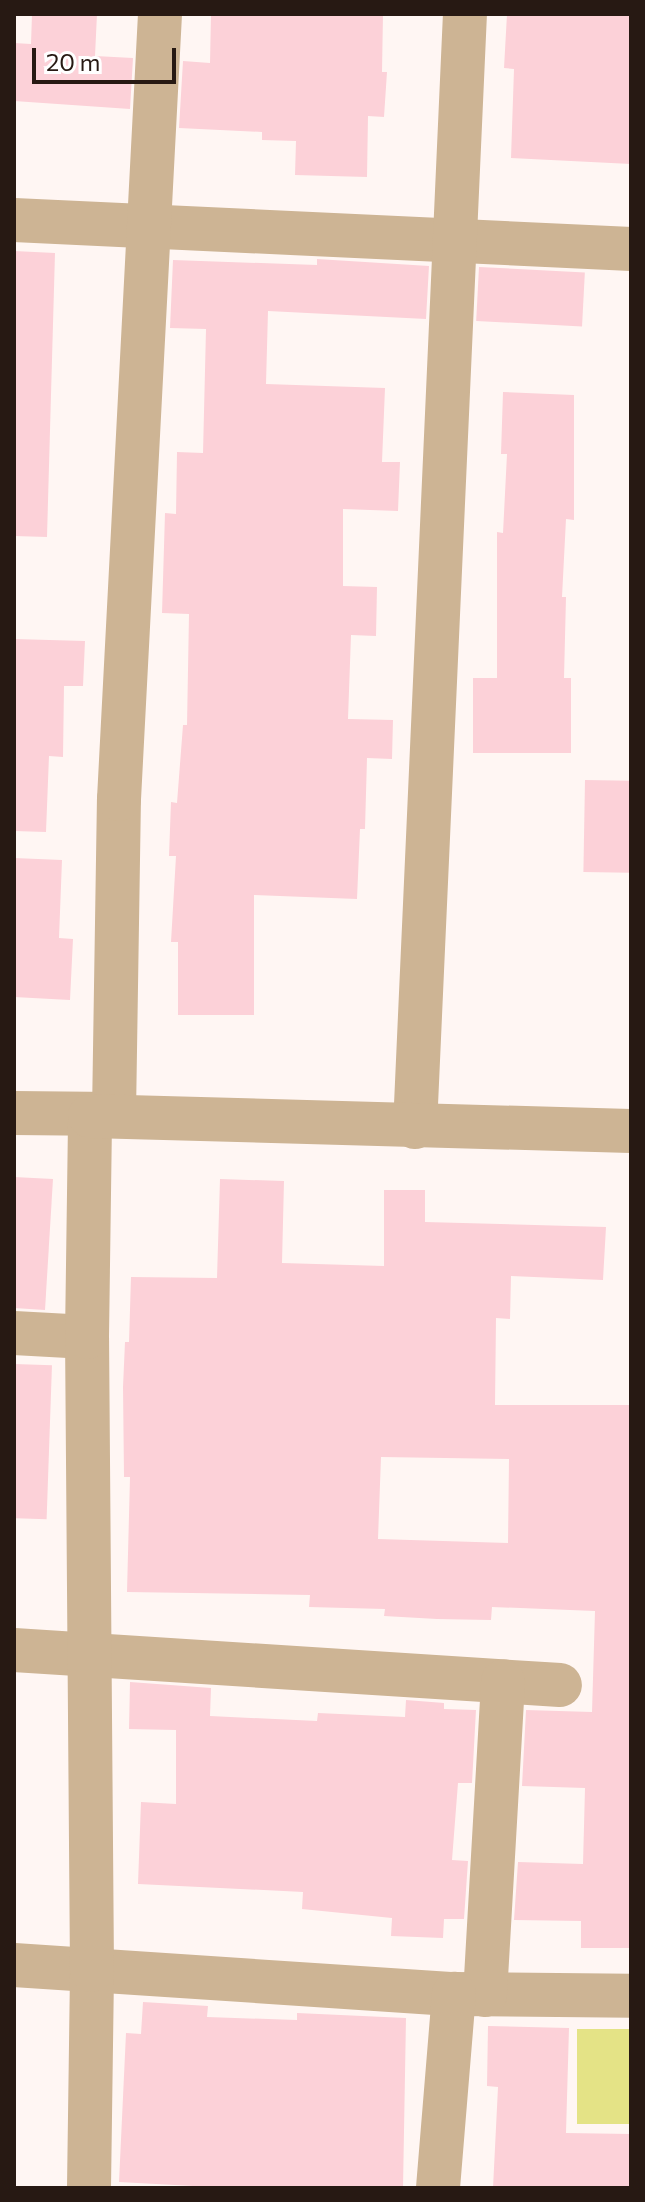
<!DOCTYPE html>
<style>
body{margin:0}
#map{position:relative;width:645px;height:2202px;overflow:hidden;background:#fff6f3;font-family:Commissioner,sans-serif}
div>[style]{position:absolute}
.green>*{inset:0;background:#e4e386;transform-origin:0 0}
.building>*{inset:0;background:#fcd1d8;transform-origin:0 0}
.street>*{height:44px;margin:-22px;padding:0 22px;transform-origin:22px;border-radius:22px;background:#cdb494}
span{translate:-50% -50%;white-space:nowrap;text-align:center;line-height:1.15;-webkit-text-stroke:8px #fff;paint-order:stroke}
.frame{position:absolute;inset:0;border:16px solid #271913;pointer-events:none}
.scale{position:absolute;left:32px;top:48px;width:144px;height:36px;box-sizing:border-box;border:4px solid #271913;border-top:0;padding-left:10px;font-size:24px;line-height:28px;white-space:nowrap;color:#271913;-webkit-text-stroke:6px #fff;paint-order:stroke}
</style>
<div id="map">
<div class="green">
<div style="left:631px;top:2029px;width:95px;height:54px;rotate:90deg"></div>
</div>
<div class="building">
<div style="clip-path:polygon(32px 14px,97px 14px,95px 56px,133px 58px,130px 109px,14px 101px,14px 43px,31px 44px)"></div>
<div style="clip-path:polygon(211px 14px,383px 14px,382px 72px,387px 72px,384px 117px,368px 116px,367px 177px,295px 175px,296px 141px,262px 140px,262px 132px,179px 128px,183px 61px,210px 63px)"></div>
<div style="clip-path:polygon(507px 14px,631px 14px,631px 164px,511px 158px,514px 69px,504px 68px)"></div>
<div style="clip-path:polygon(14px 251px,55px 253px,47px 537px,14px 536px)"></div>
<div style="clip-path:polygon(317px 259px,429px 266px,426px 319px,268px 311px,266px 384px,385px 388px,382px 462px,400px 462px,398px 511px,343px 509px,343px 586px,377px 587px,376px 636px,351px 635px,348px 719px,393px 720px,392px 759px,367px 758px,365px 829px,360px 829px,357px 899px,254px 895px,254px 1015px,178px 1015px,178px 942px,171px 942px,176px 856px,169px 856px,171px 802px,177px 803px,183px 725px,187px 725px,189px 614px,162px 613px,165px 513px,176px 514px,177px 452px,203px 453px,206px 329px,170px 328px,173px 260px,317px 265px)"></div>
<div style="left:479px;top:267px;width:106px;height:54px;rotate:3deg"></div>
<div style="clip-path:polygon(503px 392px,574px 395px,574px 520px,566px 519px,562px 597px,566px 597px,564px 678px,571px 678px,571px 753px,473px 753px,473px 678px,497px 678px,497px 532px,503px 533px,507px 454px,501px 454px)"></div>
<div style="clip-path:polygon(14px 639px,85px 641px,83px 686px,64px 686px,63px 757px,49px 756px,46px 832px,14px 831px)"></div>
<div style="left:585px;top:780px;width:46px;height:92px;rotate:1deg"></div>
<div style="clip-path:polygon(14px 858px,62px 860px,59px 938px,73px 939px,70px 1000px,14px 997px)"></div>
<div style="clip-path:polygon(14px 1177px,53px 1179px,45px 1310px,14px 1308px)"></div>
<div style="clip-path:polygon(evenodd,220px 1179px,284px 1181px,282px 1263px,384px 1266px,384px 1190px,425px 1190px,425px 1222px,606px 1227px,603px 1280px,511px 1276px,510px 1319px,496px 1318px,495px 1405px,631px 1405px,631px 1948px,581px 1948px,581px 1921px,514px 1920px,518px 1862px,583px 1864px,585px 1788px,522px 1786px,526px 1710px,592px 1712px,595px 1611px,492px 1607px,491px 1620px,437px 1619px,384px 1616px,385px 1609px,309px 1607px,310px 1595px,127px 1592px,130px 1477px,124px 1477px,123px 1387px,125px 1342px,129px 1342px,131px 1277px,217px 1278px,220px 1179px,381px 1457px,509px 1459px,508px 1543px,378px 1539px,381px 1457px)"></div>
<div style="left:14px;top:1364px;width:38px;height:154px;rotate:2deg"></div>
<div style="clip-path:polygon(130px 1682px,211px 1688px,210px 1716px,317px 1721px,318px 1713px,405px 1717px,406px 1700px,444px 1703px,444px 1709px,476px 1710px,472px 1783px,458px 1783px,452px 1860px,468px 1861px,464px 1919px,444px 1919px,443px 1938px,391px 1936px,392px 1918px,302px 1909px,303px 1892px,138px 1884px,141px 1802px,176px 1804px,176px 1730px,129px 1729px)"></div>
<div style="clip-path:polygon(143px 2002px,208px 2006px,207px 2017px,297px 2020px,297px 2013px,406px 2018px,403px 2188px,230px 2188px,119px 2182px,126px 2033px,141px 2034px)"></div>
<div style="clip-path:polygon(488px 2026px,569px 2028px,566px 2133px,631px 2134px,631px 2188px,493px 2188px,498px 2087px,487px 2086px)"></div>
</div>
<div class="street">
<div style="left:14px;top:220px;width:618px;rotate:2.69deg"></div>
<div style="left:14px;top:1113px;width:100px;rotate:0.6deg"></div>
<div style="left:114px;top:1114px;width:315px;rotate:-89.1deg"></div>
<div style="left:119px;top:799px;width:786px;rotate:-87.01deg"></div>
<div style="left:415px;top:1127px;width:1114px;rotate:-87.43deg"></div>
<div style="left:14px;top:1333px;width:73px;rotate:3.1deg"></div>
<div style="left:14px;top:1650px;width:547px;rotate:3.67deg"></div>
<div style="left:14px;top:1965px;width:441px;rotate:3.8deg"></div>
<div style="left:454px;top:1994px;width:177px;rotate:0.6deg"></div>
<div style="left:485px;top:1995px;width:314px;rotate:-86.7deg"></div>
<div style="left:89px;top:2188px;width:218px;rotate:-89.2deg"></div>
<div style="left:92px;top:1970px;width:633px;rotate:-90.45deg"></div>
<div style="left:87px;top:1337px;width:221px;rotate:-89.2deg"></div>
<div style="left:90px;top:1116px;width:541px;rotate:1.59deg"></div>
<div style="left:438px;top:2188px;width:195px;rotate:-85.3deg"></div>
</div>
<div class="frame"></div>
<div class="scale">20 m</div>
</div>
